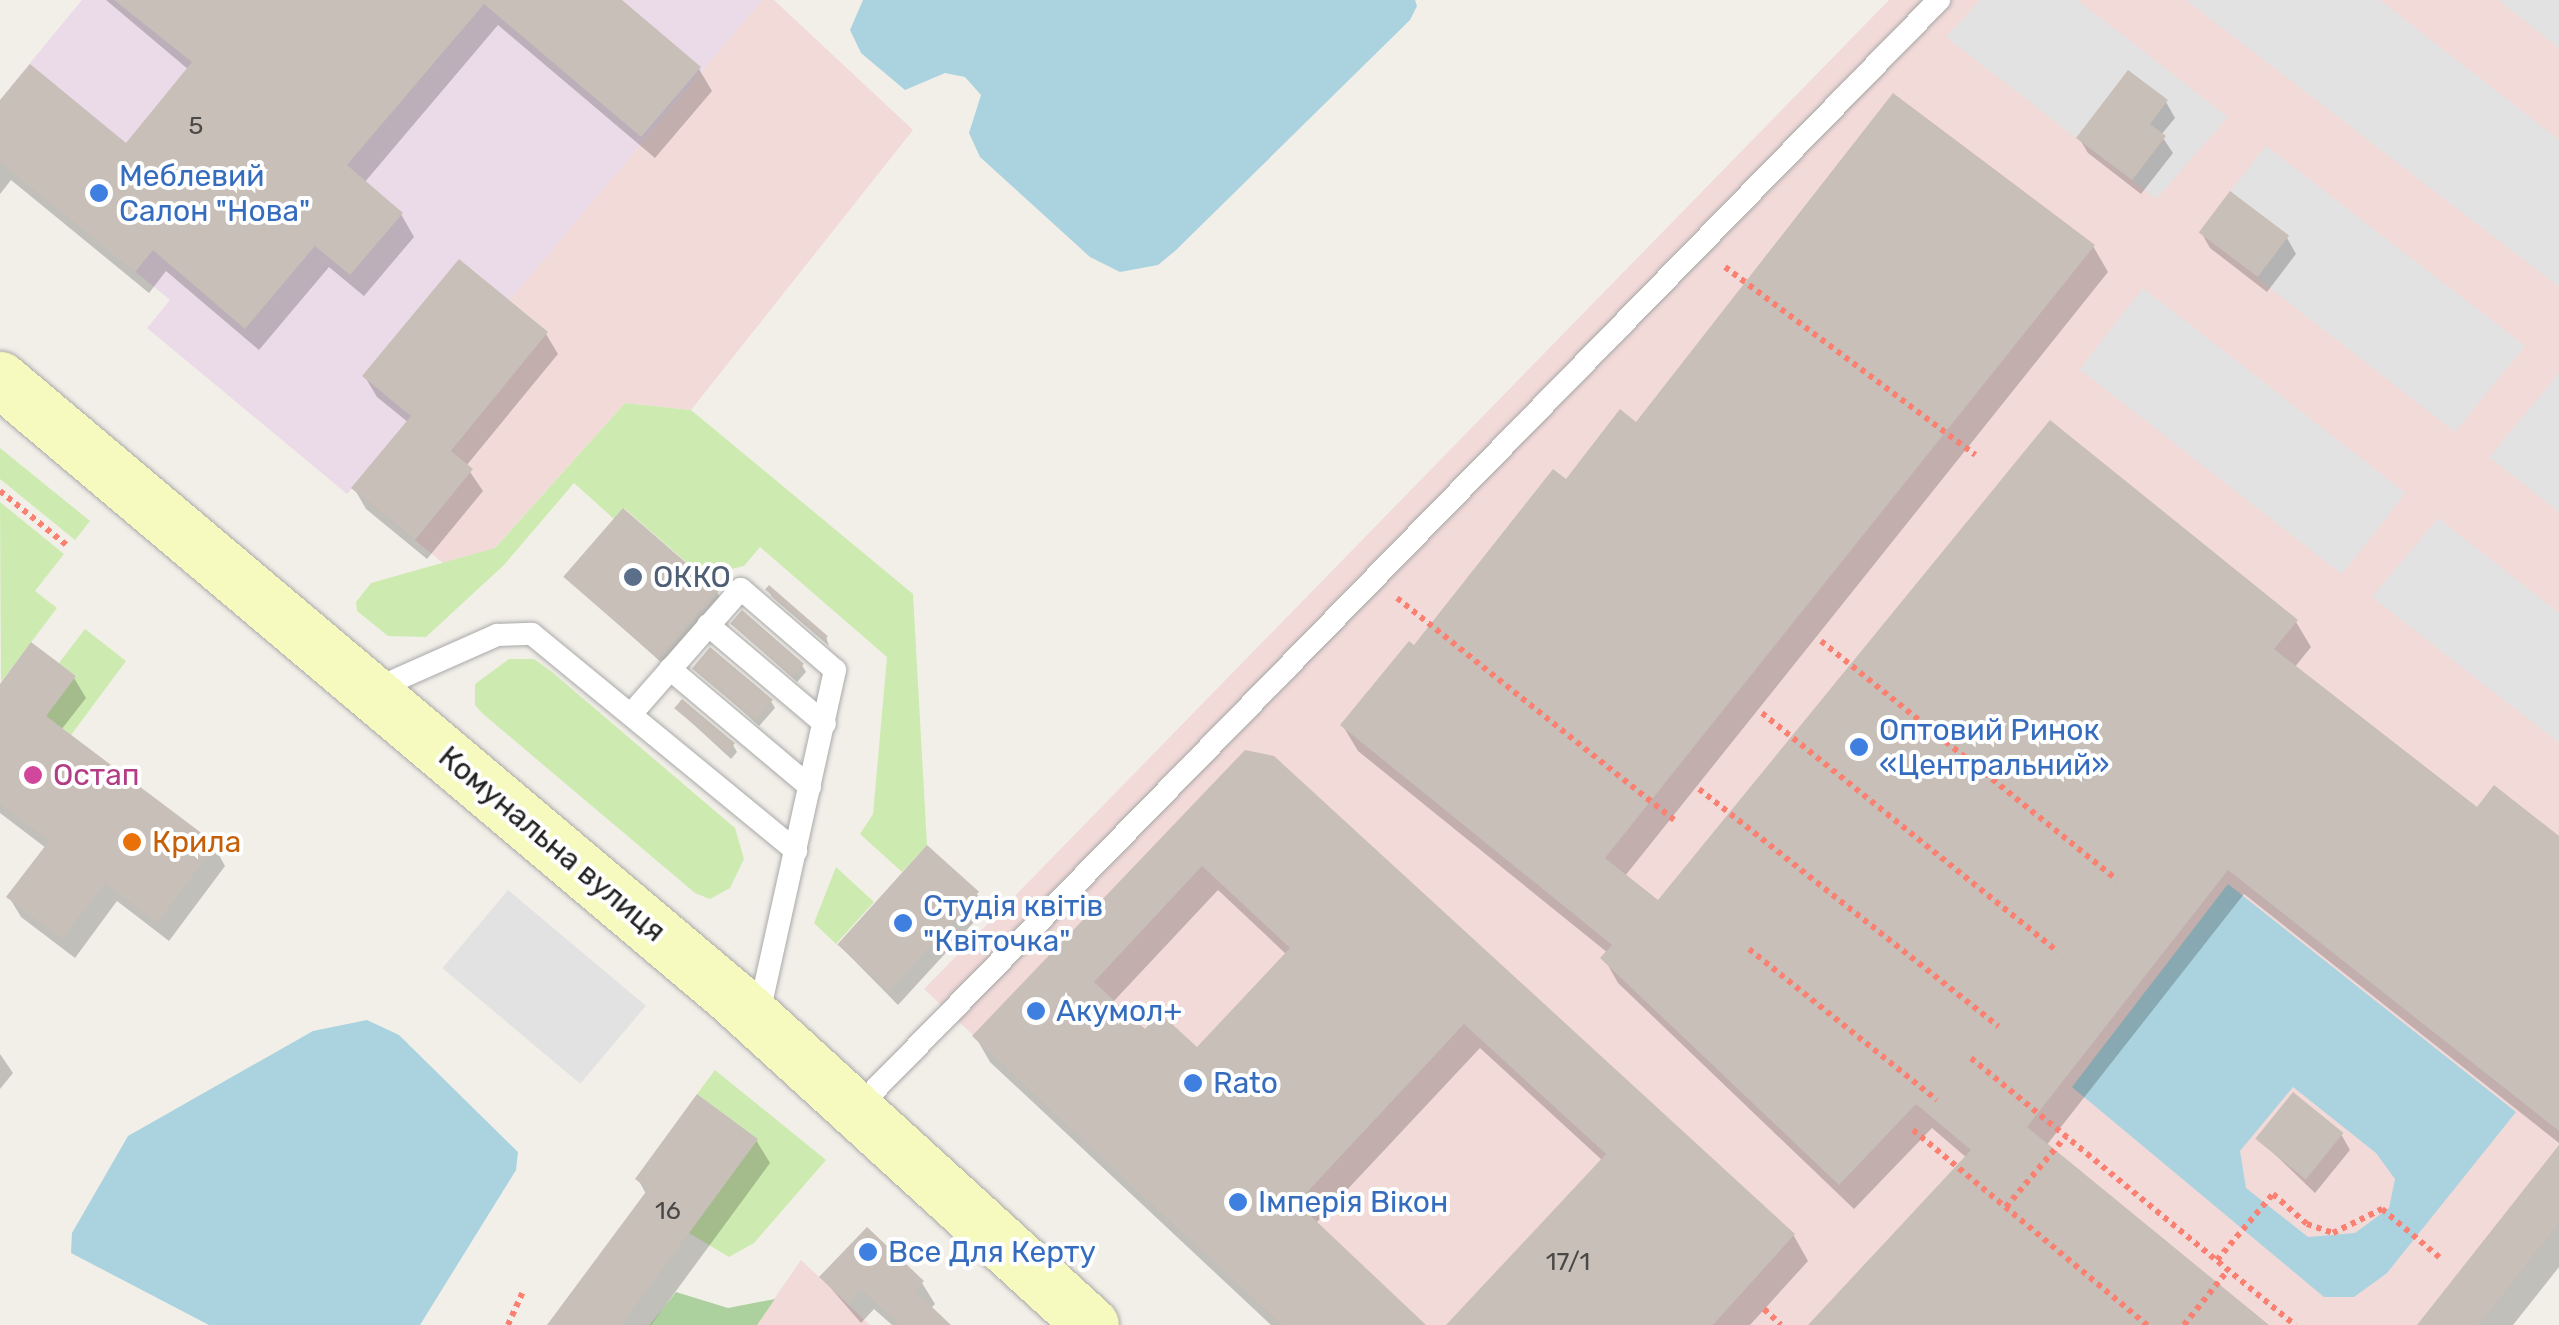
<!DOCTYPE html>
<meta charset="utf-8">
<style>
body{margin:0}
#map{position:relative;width:2559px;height:1325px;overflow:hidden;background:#f2efe9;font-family:Rubik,sans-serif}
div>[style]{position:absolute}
.commercial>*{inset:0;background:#f2dad9}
.industrial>*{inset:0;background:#ebdbe8}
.grass>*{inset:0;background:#cdebb0}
.forest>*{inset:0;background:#add19e}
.parking>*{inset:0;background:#e2e2e2;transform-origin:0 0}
.water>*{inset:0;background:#aad3df}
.shadow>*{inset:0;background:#0003}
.building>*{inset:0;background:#c7bfb8;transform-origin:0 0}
.path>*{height:6px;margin-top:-3px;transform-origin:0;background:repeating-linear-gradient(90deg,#fa8072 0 5px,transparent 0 10px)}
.roads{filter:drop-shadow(0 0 2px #a9a9a9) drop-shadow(0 0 2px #a9a9a9)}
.lane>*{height:22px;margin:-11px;padding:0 11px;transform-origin:11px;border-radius:11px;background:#fff}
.secondary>*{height:55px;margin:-27.5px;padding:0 27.5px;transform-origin:27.5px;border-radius:27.5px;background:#f7fabf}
.dots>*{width:28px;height:28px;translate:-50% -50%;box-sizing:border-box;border:5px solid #fff;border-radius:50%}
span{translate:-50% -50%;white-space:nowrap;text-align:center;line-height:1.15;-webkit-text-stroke:8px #fff;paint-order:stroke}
.number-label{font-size:25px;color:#4b4948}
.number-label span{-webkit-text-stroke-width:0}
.shop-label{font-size:30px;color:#366cbe}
.left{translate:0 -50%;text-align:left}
.service-label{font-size:30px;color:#4e5e75}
.hotel-label{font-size:30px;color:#b23c85}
.food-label{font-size:30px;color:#c56008}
.street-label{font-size:30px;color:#222}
</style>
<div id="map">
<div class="commercial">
<div style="clip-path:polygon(762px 0,774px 0,913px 130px,691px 410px,625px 403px,465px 581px,351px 488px)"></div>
<div style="clip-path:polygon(1889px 0,2559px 0,2559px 1224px,2479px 1325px,1281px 1325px,924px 989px)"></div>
<div style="clip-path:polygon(801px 1260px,870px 1325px,756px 1325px)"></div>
</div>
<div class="industrial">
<div style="clip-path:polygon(82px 0,762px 0,347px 494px,147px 328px,170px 300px,0 161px,41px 110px,11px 86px)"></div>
</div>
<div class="grass">
<div style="clip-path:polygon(625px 403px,691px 410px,913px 594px,927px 845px,902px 872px,860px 834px,873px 814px,887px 657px,760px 547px,744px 566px,702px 576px,624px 508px,614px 519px,574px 483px,504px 565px,426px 637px,388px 636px,357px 611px,356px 602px,371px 583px,495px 548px)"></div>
<div style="clip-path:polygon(0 448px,90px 521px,75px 540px,0 479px)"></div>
<div style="clip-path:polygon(0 502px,64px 554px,35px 591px,57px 608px,1px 682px)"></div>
<div style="clip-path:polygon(85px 629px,126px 661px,71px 735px,46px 716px,76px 676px,59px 663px)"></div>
<div style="clip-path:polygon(509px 659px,534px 659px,552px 672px,735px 828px,744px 859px,730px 888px,710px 899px,695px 893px,483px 714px,475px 705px,475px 684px)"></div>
<div style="clip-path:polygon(836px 867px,874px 902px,836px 944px,814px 923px)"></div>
<div style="clip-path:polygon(715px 1070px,826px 1160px,754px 1243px,729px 1257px,689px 1233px,758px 1139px,697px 1094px)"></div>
</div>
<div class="forest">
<div style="clip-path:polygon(676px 1292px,728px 1308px,775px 1299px,757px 1325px,650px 1325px)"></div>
</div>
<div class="parking">
<div style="clip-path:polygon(1980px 0,2077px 0,2228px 117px,2156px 199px,2132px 180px,2166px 137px,2150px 124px,2167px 100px,2128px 70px,2076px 138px,1946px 37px)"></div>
<div style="clip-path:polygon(2186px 0,2380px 0,2559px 140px,2559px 287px)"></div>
<div style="clip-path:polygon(2498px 0,2559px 0,2559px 48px)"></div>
<div style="clip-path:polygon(2266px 146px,2525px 346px,2455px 432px,2257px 278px,2289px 236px,2230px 191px)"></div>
<div style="left:2143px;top:288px;width:333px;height:103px;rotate:38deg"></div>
<div style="clip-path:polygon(2559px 373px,2559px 512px,2489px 457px)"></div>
<div style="clip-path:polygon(2438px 518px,2559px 613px,2559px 743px,2372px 597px)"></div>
<div style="left:508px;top:890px;width:180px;height:102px;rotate:40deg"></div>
</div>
<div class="water">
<div style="clip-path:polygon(863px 0,1415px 0,1417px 6px,1410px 20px,1175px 251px,1158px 265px,1120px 272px,1090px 257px,980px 157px,969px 133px,981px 95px,965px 77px,945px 73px,905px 90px,861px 53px,850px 30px)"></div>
<div style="clip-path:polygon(evenodd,2228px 884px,2516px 1112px,2387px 1273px,2354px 1297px,2324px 1297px,2072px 1087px,2228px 884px,2293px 1087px,2376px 1153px,2395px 1179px,2389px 1208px,2355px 1233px,2308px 1237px,2246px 1188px,2240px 1151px,2293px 1087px)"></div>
<div style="clip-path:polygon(367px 1020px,399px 1035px,518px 1152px,516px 1170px,420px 1325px,209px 1325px,71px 1253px,72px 1233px,128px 1136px,313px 1031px)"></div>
</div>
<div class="shadow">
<div style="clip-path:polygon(106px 0,618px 0,699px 69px,712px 91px,655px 158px,498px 25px,364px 183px,401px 214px,414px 237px,364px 296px,329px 267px,259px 350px,166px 271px,149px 293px,11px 180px,0 194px,0 105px,126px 147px,189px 70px)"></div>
<div style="clip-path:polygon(2166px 102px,2175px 118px,2161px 135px,2173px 153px,2141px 194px,2088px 153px,2079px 138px)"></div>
<div style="clip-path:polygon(2201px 232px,2287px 238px,2296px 254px,2267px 292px,2210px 248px)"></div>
<div style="clip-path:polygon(2093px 246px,2108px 272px,1625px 876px,1658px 903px,2296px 622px,2311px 647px,2294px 668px,2477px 810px,2559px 839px,2559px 1143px,2244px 894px,2046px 1146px,2262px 1325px,1810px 1325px,1967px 1158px,1932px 1128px,1854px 1209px,1618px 983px,1604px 958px,1608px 953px,1358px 751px,1343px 726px,1566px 483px,1637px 426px)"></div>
<div style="clip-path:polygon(459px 262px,546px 334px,558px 354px,466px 466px,483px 491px,427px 559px,366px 509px,354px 488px,409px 423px,377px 397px,365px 377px)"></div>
<div style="clip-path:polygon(567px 577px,717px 592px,721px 599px,664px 665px)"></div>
<div style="clip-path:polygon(768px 590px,826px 637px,829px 646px,772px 597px)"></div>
<div style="clip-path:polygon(733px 624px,802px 665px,806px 672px,797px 682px)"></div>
<div style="clip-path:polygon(695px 668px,771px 701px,775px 708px,759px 726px)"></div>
<div style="clip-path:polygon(74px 678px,86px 698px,61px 730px,214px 846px,225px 866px,169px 941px,117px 901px,75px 958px,21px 917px,9px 897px,46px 848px,0 813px,0 684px)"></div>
<div style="clip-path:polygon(677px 709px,733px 745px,737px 752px,731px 759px)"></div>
<div style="clip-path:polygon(evenodd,1273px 758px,1794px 1236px,1808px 1261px,1750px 1325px,1449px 1325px,1603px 1161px,1480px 1048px,1315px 1224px,1423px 1325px,1271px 1325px,990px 1062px,975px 1036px,1273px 758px,1218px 890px,1287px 955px,1197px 1051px,1145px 1033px,1112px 1003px,1218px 890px)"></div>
<div style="clip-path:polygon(977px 894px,986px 909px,898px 1005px,839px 945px)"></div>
<div style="clip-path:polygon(0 1054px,13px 1073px,0 1089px)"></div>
<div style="clip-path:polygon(2341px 1134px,2350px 1150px,2315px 1193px,2258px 1138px)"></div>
<div style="clip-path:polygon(756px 1140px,770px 1163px,651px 1325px,554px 1325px,646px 1194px,638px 1179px)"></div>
<div style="clip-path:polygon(2559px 1149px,2559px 1267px,2513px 1325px,2420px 1325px)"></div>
<div style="clip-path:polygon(822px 1278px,922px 1283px,935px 1304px,930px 1309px,947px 1325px,892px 1325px,874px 1309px,861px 1323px)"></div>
</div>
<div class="building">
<div style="clip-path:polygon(114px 0,622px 0,701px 67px,641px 137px,484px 4px,347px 165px,403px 213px,350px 275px,315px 246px,245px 329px,153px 250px,135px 272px,0 162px,0 100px,30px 64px,126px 143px,192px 62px)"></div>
<div style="clip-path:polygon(2128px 70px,2168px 100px,2150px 124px,2166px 136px,2132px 180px,2076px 138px)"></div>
<div style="clip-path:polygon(1893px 93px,2095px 245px,1605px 858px,1658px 900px,2050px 420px,2298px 620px,2274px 649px,2477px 807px,2494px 785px,2559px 836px,2559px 1131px,2228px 870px,2027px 1127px,2269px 1325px,1808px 1325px,1971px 1150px,1916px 1104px,1839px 1185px,1600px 958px,1612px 945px,1340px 725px,1409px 641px,1414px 645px,1553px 469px,1566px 479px,1620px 409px,1636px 422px)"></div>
<div style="left:2230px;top:191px;width:74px;height:52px;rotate:37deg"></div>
<div style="clip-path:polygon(459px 259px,548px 332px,451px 451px,473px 469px,415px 540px,351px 488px,411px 416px,362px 376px)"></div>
<div style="left:623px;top:508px;width:127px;height:91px;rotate:41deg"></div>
<div style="left:769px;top:585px;width:78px;height:6px;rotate:41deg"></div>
<div style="left:742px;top:610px;width:82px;height:18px;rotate:41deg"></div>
<div style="clip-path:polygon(31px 642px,76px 676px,46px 716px,216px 844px,157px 923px,105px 883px,62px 939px,6px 897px,49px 841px,0 804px,0 684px)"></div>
<div style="left:710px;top:647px;width:82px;height:28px;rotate:40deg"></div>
<div style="left:682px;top:699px;width:69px;height:12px;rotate:40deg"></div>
<div style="clip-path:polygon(evenodd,1245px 750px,1274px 756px,1795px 1234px,1713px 1325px,1446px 1325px,1606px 1154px,1464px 1024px,1297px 1203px,1426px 1325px,1281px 1325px,972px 1036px,1245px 750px,1202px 866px,1290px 948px,1197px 1047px,1160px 1013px,1145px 1029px,1094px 982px,1202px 866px)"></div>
<div style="left:927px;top:845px;width:70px;height:134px;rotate:42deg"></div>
<div style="left:2293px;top:1092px;width:65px;height:60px;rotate:39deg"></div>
<div style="clip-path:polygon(697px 1094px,758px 1139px,621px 1325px,547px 1325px,648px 1189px,635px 1179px)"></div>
<div style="clip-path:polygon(2559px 1145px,2559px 1224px,2479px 1325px,2417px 1325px)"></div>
<div style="clip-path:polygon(867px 1227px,924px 1281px,915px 1291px,951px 1325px,900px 1325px,861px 1289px,848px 1304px,819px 1277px)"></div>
</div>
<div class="path">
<div style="left:1725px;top:267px;width:313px;rotate:36.9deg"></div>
<div style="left:0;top:491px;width:89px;rotate:39.1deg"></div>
<div style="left:1397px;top:598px;width:355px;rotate:38.7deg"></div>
<div style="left:1821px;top:641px;width:380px;rotate:38.9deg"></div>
<div style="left:1762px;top:713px;width:380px;rotate:38.9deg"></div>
<div style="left:1699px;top:789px;width:382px;rotate:38.4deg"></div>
<div style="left:1749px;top:949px;width:241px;rotate:38.8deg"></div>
<div style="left:1971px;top:1058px;width:420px;rotate:39.5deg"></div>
<div style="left:1913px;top:1130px;width:305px;rotate:39.8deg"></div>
<div style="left:2006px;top:1207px;width:93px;rotate:-49.8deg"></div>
<div style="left:2217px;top:1260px;width:87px;rotate:-49.7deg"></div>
<div style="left:2273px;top:1194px;width:45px;rotate:41.4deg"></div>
<div style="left:2307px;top:1224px;width:28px;rotate:19deg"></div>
<div style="left:2333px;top:1233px;width:55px;rotate:-26.1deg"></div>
<div style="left:2382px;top:1209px;width:75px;rotate:40.1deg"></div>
<div style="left:1764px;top:1309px;width:23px;rotate:43deg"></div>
<div style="left:508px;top:1325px;width:35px;rotate:-66deg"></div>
<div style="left:2184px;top:1325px;width:70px;rotate:-51.3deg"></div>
</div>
<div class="roads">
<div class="lane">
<div style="left:708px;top:625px;width:153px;rotate:40.2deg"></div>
<div style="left:670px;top:669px;width:183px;rotate:40.1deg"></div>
<div style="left:373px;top:690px;width:136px;rotate:-23.9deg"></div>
<div style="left:497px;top:635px;width:35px;rotate:-2deg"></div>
<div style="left:532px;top:634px;width:342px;rotate:39.4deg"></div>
<div style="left:632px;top:713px;width:165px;rotate:-48.7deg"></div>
<div style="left:741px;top:589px;width:124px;rotate:40.8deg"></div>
<div style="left:835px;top:670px;width:355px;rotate:102.5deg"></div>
<div style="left:857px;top:1108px;width:1549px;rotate:-45.68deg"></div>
</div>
<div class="secondary">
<div style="left:0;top:379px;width:958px;rotate:40.17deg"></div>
<div style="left:732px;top:997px;width:486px;rotate:42.4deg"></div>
</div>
</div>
<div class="dots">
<div style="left:99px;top:193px;background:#3f7fe0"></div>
<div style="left:633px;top:577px;background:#5c6f8a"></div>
<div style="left:1859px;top:747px;background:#3f7fe0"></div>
<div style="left:33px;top:775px;background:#d1479c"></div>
<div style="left:132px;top:842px;background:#e8710a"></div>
<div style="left:903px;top:923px;background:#3f7fe0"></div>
<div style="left:1036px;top:1011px;background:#3f7fe0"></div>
<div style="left:1193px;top:1083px;background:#3f7fe0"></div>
<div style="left:1238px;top:1202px;background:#3f7fe0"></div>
<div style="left:868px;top:1252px;background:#3f7fe0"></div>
</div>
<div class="number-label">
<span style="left:196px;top:126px">5</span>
<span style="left:668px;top:1211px">16</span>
<span style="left:1568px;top:1262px">17/1</span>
</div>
<div class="shop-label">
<span class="left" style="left:119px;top:193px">Меблевий<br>Салон "Нова"</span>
<span class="left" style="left:1879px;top:747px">Оптовий Ринок<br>«Центральний»</span>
<span class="left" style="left:923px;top:923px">Студія квітів<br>"Квіточка"</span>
<span class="left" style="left:1056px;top:1011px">Акумол+</span>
<span class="left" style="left:1213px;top:1083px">Rato</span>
<span class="left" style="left:1258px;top:1202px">Імперія Вікон</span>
<span class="left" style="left:888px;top:1252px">Все Для Керту</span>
</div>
<div class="service-label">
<span class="left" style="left:653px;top:577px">ОККО</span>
</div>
<div class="hotel-label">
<span class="left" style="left:53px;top:775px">Остап</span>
</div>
<div class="food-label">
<span class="left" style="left:152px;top:842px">Крила</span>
</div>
<div class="street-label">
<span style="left:552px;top:844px;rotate:40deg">Комунальна вулиця</span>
</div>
</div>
